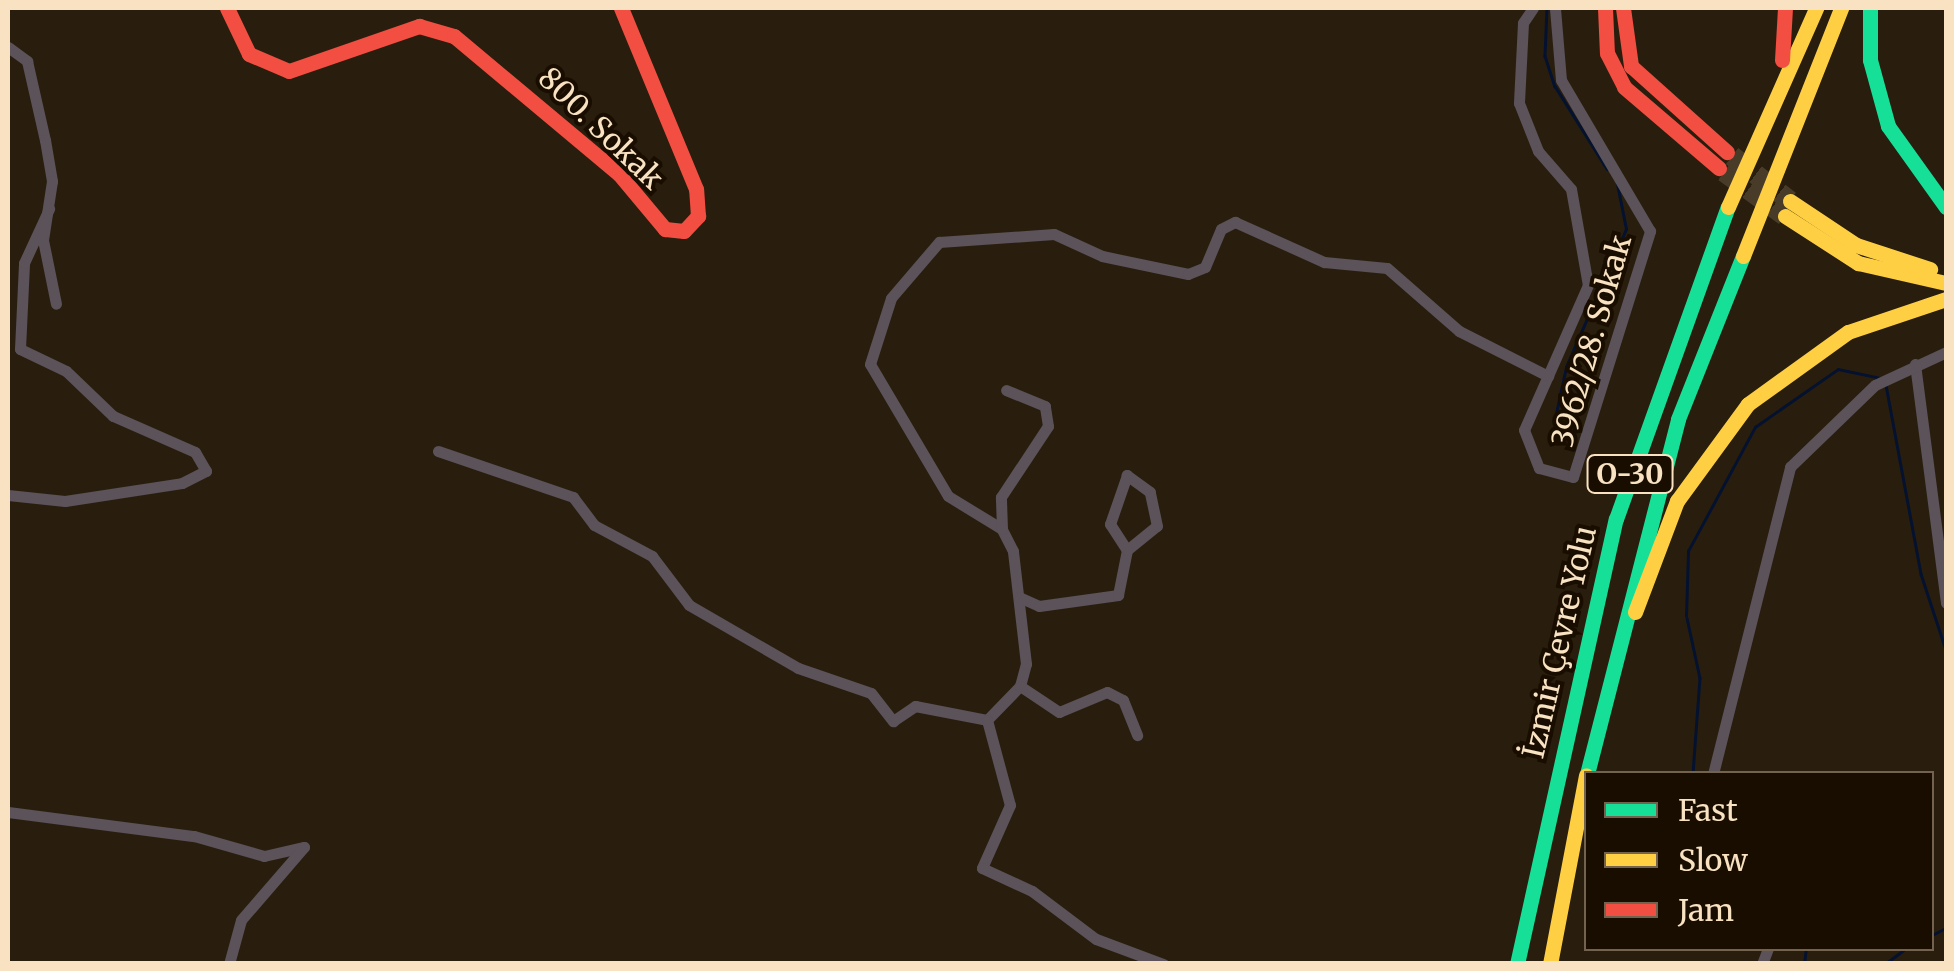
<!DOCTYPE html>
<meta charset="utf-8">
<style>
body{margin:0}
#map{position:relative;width:1954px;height:971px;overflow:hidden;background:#291e0d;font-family:Merriweather,serif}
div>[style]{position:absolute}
.stream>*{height:2.5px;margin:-1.25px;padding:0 1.25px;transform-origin:1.25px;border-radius:1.25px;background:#04122f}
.highway-tunnel>*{height:20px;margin-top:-10px;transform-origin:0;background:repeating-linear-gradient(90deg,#483b28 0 20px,transparent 0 30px)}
.street>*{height:11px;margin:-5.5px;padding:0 5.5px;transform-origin:5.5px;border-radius:5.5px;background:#5b525a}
.fast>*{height:15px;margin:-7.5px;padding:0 7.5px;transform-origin:7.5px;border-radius:7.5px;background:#16e098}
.slow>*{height:15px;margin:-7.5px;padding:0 7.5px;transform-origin:7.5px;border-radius:7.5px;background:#ffcf43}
.jam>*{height:15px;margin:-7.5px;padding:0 7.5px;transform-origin:7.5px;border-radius:7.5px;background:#f24e42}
span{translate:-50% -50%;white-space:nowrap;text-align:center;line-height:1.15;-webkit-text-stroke:8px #190d00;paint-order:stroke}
.shield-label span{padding:2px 8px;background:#190d00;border:2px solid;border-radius:8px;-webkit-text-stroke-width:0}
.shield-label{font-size:28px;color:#f8e2c2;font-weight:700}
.street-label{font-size:30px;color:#f8e2c2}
.frame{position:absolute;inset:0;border:10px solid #f8e2c2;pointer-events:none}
.legend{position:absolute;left:1584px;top:771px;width:350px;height:180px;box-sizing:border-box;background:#190d00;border:2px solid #72624e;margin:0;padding:12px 18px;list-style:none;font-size:30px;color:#f8e2c2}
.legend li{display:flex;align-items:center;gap:20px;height:50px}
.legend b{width:50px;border:2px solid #72624e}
</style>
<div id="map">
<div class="stream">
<div style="left:1547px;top:8px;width:48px;rotate:92.4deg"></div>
<div style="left:1545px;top:56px;width:32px;rotate:72deg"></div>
<div style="left:1555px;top:86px;width:98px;rotate:57.9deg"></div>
<div style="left:1886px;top:385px;width:192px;rotate:79.5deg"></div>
<div style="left:1921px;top:574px;width:80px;rotate:71.8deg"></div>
<div style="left:1574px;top:450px;width:37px;rotate:-121deg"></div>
<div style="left:1555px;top:418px;width:52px;rotate:-77.8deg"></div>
<div style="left:1566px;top:367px;width:150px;rotate:-66.5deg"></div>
<div style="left:1626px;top:229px;width:46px;rotate:-101.3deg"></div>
<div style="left:1686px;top:616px;width:65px;rotate:-88.2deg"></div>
<div style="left:1688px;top:551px;width:141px;rotate:-61.6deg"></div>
<div style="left:1755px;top:427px;width:101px;rotate:-34.9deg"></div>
<div style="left:1838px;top:369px;width:44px;rotate:11.8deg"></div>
<div style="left:1687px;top:618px;width:61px;rotate:77.8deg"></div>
<div style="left:1700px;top:678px;width:96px;rotate:94.2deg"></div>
<div style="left:1932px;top:935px;width:16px;rotate:-27deg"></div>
<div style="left:1804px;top:964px;width:16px;rotate:-83deg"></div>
<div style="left:1885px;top:964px;width:26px;rotate:-37deg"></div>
</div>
<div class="highway-tunnel">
<div style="left:1732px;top:156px;width:73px;rotate:37.8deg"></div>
<div style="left:1724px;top:172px;width:75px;rotate:35.8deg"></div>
</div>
<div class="street">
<div style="left:1533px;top:8px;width:18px;rotate:124deg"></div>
<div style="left:1523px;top:23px;width:80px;rotate:92.9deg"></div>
<div style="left:1519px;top:103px;width:52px;rotate:68.4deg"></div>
<div style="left:1538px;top:151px;width:50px;rotate:49deg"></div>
<div style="left:1571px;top:189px;width:97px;rotate:80deg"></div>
<div style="left:1588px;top:285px;width:158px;rotate:113.8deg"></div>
<div style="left:1524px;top:430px;width:41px;rotate:68.5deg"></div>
<div style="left:1539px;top:468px;width:35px;rotate:15deg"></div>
<div style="left:1573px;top:477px;width:258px;rotate:-72.6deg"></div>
<div style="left:1650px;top:231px;width:175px;rotate:-120.5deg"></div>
<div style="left:1561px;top:80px;width:72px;rotate:-94.8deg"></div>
<div style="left:8px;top:47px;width:24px;rotate:36deg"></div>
<div style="left:27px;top:61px;width:81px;rotate:77.2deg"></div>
<div style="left:45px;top:140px;width:42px;rotate:80.3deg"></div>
<div style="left:52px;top:181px;width:60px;rotate:98.7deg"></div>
<div style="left:43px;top:240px;width:65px;rotate:78.5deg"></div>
<div style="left:1915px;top:364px;width:241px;rotate:82.6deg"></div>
<div style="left:438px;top:451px;width:143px;rotate:18.8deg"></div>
<div style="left:573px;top:497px;width:35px;rotate:53deg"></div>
<div style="left:594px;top:525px;width:66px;rotate:28.1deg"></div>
<div style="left:652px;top:556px;width:61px;rotate:52.9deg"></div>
<div style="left:689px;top:605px;width:126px;rotate:30deg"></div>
<div style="left:798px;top:668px;width:77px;rotate:18.9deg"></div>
<div style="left:871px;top:693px;width:36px;rotate:52deg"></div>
<div style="left:893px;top:721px;width:27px;rotate:-34deg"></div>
<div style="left:915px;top:706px;width:73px;rotate:11deg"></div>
<div style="left:987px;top:720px;width:47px;rotate:-45.9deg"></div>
<div style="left:1020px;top:686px;width:23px;rotate:-75deg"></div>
<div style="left:1026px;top:664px;width:114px;rotate:-96.6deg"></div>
<div style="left:1013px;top:551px;width:25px;rotate:-117deg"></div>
<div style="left:1002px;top:529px;width:63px;rotate:-148.6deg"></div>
<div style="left:948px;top:496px;width:153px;rotate:-120.6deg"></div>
<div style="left:870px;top:364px;width:69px;rotate:-72.3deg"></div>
<div style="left:891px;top:298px;width:74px;rotate:-49.4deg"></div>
<div style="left:939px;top:242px;width:115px;rotate:-4deg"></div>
<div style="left:1054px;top:234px;width:53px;rotate:24.6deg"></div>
<div style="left:1102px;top:256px;width:88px;rotate:11.8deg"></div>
<div style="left:1188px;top:274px;width:18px;rotate:-22deg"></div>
<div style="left:1205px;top:267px;width:41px;rotate:-67.2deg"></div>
<div style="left:1221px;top:229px;width:16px;rotate:-27deg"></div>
<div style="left:1235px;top:222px;width:98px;rotate:24.2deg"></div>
<div style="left:1324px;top:262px;width:63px;rotate:5.4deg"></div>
<div style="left:1387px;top:268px;width:96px;rotate:41.2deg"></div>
<div style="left:1459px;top:331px;width:100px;rotate:26.8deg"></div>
<div style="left:8px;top:495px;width:57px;rotate:6deg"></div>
<div style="left:65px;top:501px;width:118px;rotate:-8.7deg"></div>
<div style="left:182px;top:483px;width:27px;rotate:-27deg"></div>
<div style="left:206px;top:471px;width:22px;rotate:-120deg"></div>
<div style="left:195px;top:452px;width:90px;rotate:-156.3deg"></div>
<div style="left:113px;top:416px;width:65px;rotate:-136.2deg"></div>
<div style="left:66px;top:371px;width:51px;rotate:-154.4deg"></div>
<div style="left:20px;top:349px;width:86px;rotate:-87.3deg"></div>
<div style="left:24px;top:263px;width:60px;rotate:-65.2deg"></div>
<div style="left:1002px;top:529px;width:32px;rotate:-92deg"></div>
<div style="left:1001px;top:497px;width:85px;rotate:-56.5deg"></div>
<div style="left:1048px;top:426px;width:20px;rotate:-99deg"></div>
<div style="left:1045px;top:406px;width:42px;rotate:-157.7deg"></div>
<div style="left:1019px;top:597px;width:22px;rotate:24deg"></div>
<div style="left:1039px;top:606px;width:80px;rotate:-7.9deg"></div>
<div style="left:1118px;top:595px;width:46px;rotate:-78.7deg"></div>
<div style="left:1127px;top:550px;width:38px;rotate:-39deg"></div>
<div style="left:1157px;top:526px;width:35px;rotate:-102deg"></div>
<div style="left:1150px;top:492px;width:29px;rotate:-144deg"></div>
<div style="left:1127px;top:475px;width:52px;rotate:109.1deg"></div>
<div style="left:1110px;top:524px;width:31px;rotate:57deg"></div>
<div style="left:1020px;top:686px;width:47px;rotate:33.7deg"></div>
<div style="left:1059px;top:712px;width:52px;rotate:-22.6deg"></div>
<div style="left:1107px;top:692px;width:18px;rotate:27deg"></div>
<div style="left:1123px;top:700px;width:38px;rotate:68deg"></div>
<div style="left:987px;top:720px;width:88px;rotate:74.9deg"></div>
<div style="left:1010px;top:805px;width:69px;rotate:114deg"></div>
<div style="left:982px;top:868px;width:55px;rotate:24.7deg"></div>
<div style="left:1032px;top:891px;width:80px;rotate:36.9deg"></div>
<div style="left:1096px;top:939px;width:72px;rotate:20.5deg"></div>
<div style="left:1713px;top:774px;width:317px;rotate:-75.9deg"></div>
<div style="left:1790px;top:467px;width:118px;rotate:-44deg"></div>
<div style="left:1875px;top:385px;width:78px;rotate:-24.9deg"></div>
<div style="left:8px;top:812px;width:188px;rotate:7.4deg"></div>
<div style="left:194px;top:836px;width:73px;rotate:15.9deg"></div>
<div style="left:264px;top:856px;width:41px;rotate:-12.7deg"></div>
<div style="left:304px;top:847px;width:96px;rotate:130.8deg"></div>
<div style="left:241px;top:920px;width:46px;rotate:105.3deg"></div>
<div style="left:1762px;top:964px;width:17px;rotate:-69deg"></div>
</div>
<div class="fast">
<div style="left:1870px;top:8px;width:52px;rotate:90deg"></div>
<div style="left:1870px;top:60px;width:68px;rotate:74.7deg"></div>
<div style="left:1888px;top:126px;width:100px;rotate:54.4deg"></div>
<div style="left:1587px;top:774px;width:366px;rotate:-75.6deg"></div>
<div style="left:1678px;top:419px;width:175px;rotate:-68.3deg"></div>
<div style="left:1517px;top:964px;width:456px;rotate:-77.5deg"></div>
<div style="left:1616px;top:519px;width:331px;rotate:-70.3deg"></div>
</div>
<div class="slow">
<div style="left:1790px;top:201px;width:79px;rotate:33.7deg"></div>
<div style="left:1856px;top:245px;width:78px;rotate:18deg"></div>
<div style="left:1728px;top:207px;width:218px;rotate:-66.1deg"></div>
<div style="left:1785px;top:216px;width:87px;rotate:32.8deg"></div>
<div style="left:1858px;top:263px;width:90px;rotate:12.8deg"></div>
<div style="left:1743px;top:256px;width:267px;rotate:-68.4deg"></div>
<div style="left:1635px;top:612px;width:119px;rotate:-69.3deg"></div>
<div style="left:1677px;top:501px;width:120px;rotate:-53.8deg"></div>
<div style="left:1748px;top:404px;width:123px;rotate:-35.8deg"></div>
<div style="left:1848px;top:332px;width:103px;rotate:-18.6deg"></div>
<div style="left:1550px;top:964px;width:192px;rotate:-79.2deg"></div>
</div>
<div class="jam">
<div style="left:227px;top:8px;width:51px;rotate:64.4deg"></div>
<div style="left:249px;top:54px;width:43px;rotate:23deg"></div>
<div style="left:289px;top:71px;width:138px;rotate:-19.1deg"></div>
<div style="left:419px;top:26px;width:36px;rotate:16deg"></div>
<div style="left:454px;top:36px;width:215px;rotate:39.9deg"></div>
<div style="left:619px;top:174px;width:72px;rotate:50.1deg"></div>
<div style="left:665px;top:229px;width:19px;rotate:6deg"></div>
<div style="left:684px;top:231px;width:21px;rotate:-47deg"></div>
<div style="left:698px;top:216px;width:27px;rotate:-94deg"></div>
<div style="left:696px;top:189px;width:196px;rotate:-112.5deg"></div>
<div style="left:1605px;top:8px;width:45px;rotate:87.5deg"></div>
<div style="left:1607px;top:53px;width:38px;rotate:63deg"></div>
<div style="left:1624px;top:87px;width:125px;rotate:40.5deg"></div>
<div style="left:1623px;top:8px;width:59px;rotate:82.1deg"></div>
<div style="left:1631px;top:66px;width:129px;rotate:41.9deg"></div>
<div style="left:1782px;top:60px;width:52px;rotate:-86.7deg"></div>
</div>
<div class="shield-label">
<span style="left:1630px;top:474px">O-30</span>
</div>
<div class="street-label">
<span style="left:601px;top:128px;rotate:44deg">800. Sokak</span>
<span style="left:1591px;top:341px;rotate:-74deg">3962/28. Sokak</span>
<span style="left:1559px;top:642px;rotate:-77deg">İzmir Çevre Yolu</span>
</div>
<div class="frame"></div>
<ul class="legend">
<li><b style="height:12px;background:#16e098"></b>Fast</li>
<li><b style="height:12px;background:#ffcf43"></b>Slow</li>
<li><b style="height:12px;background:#f24e42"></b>Jam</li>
</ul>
</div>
